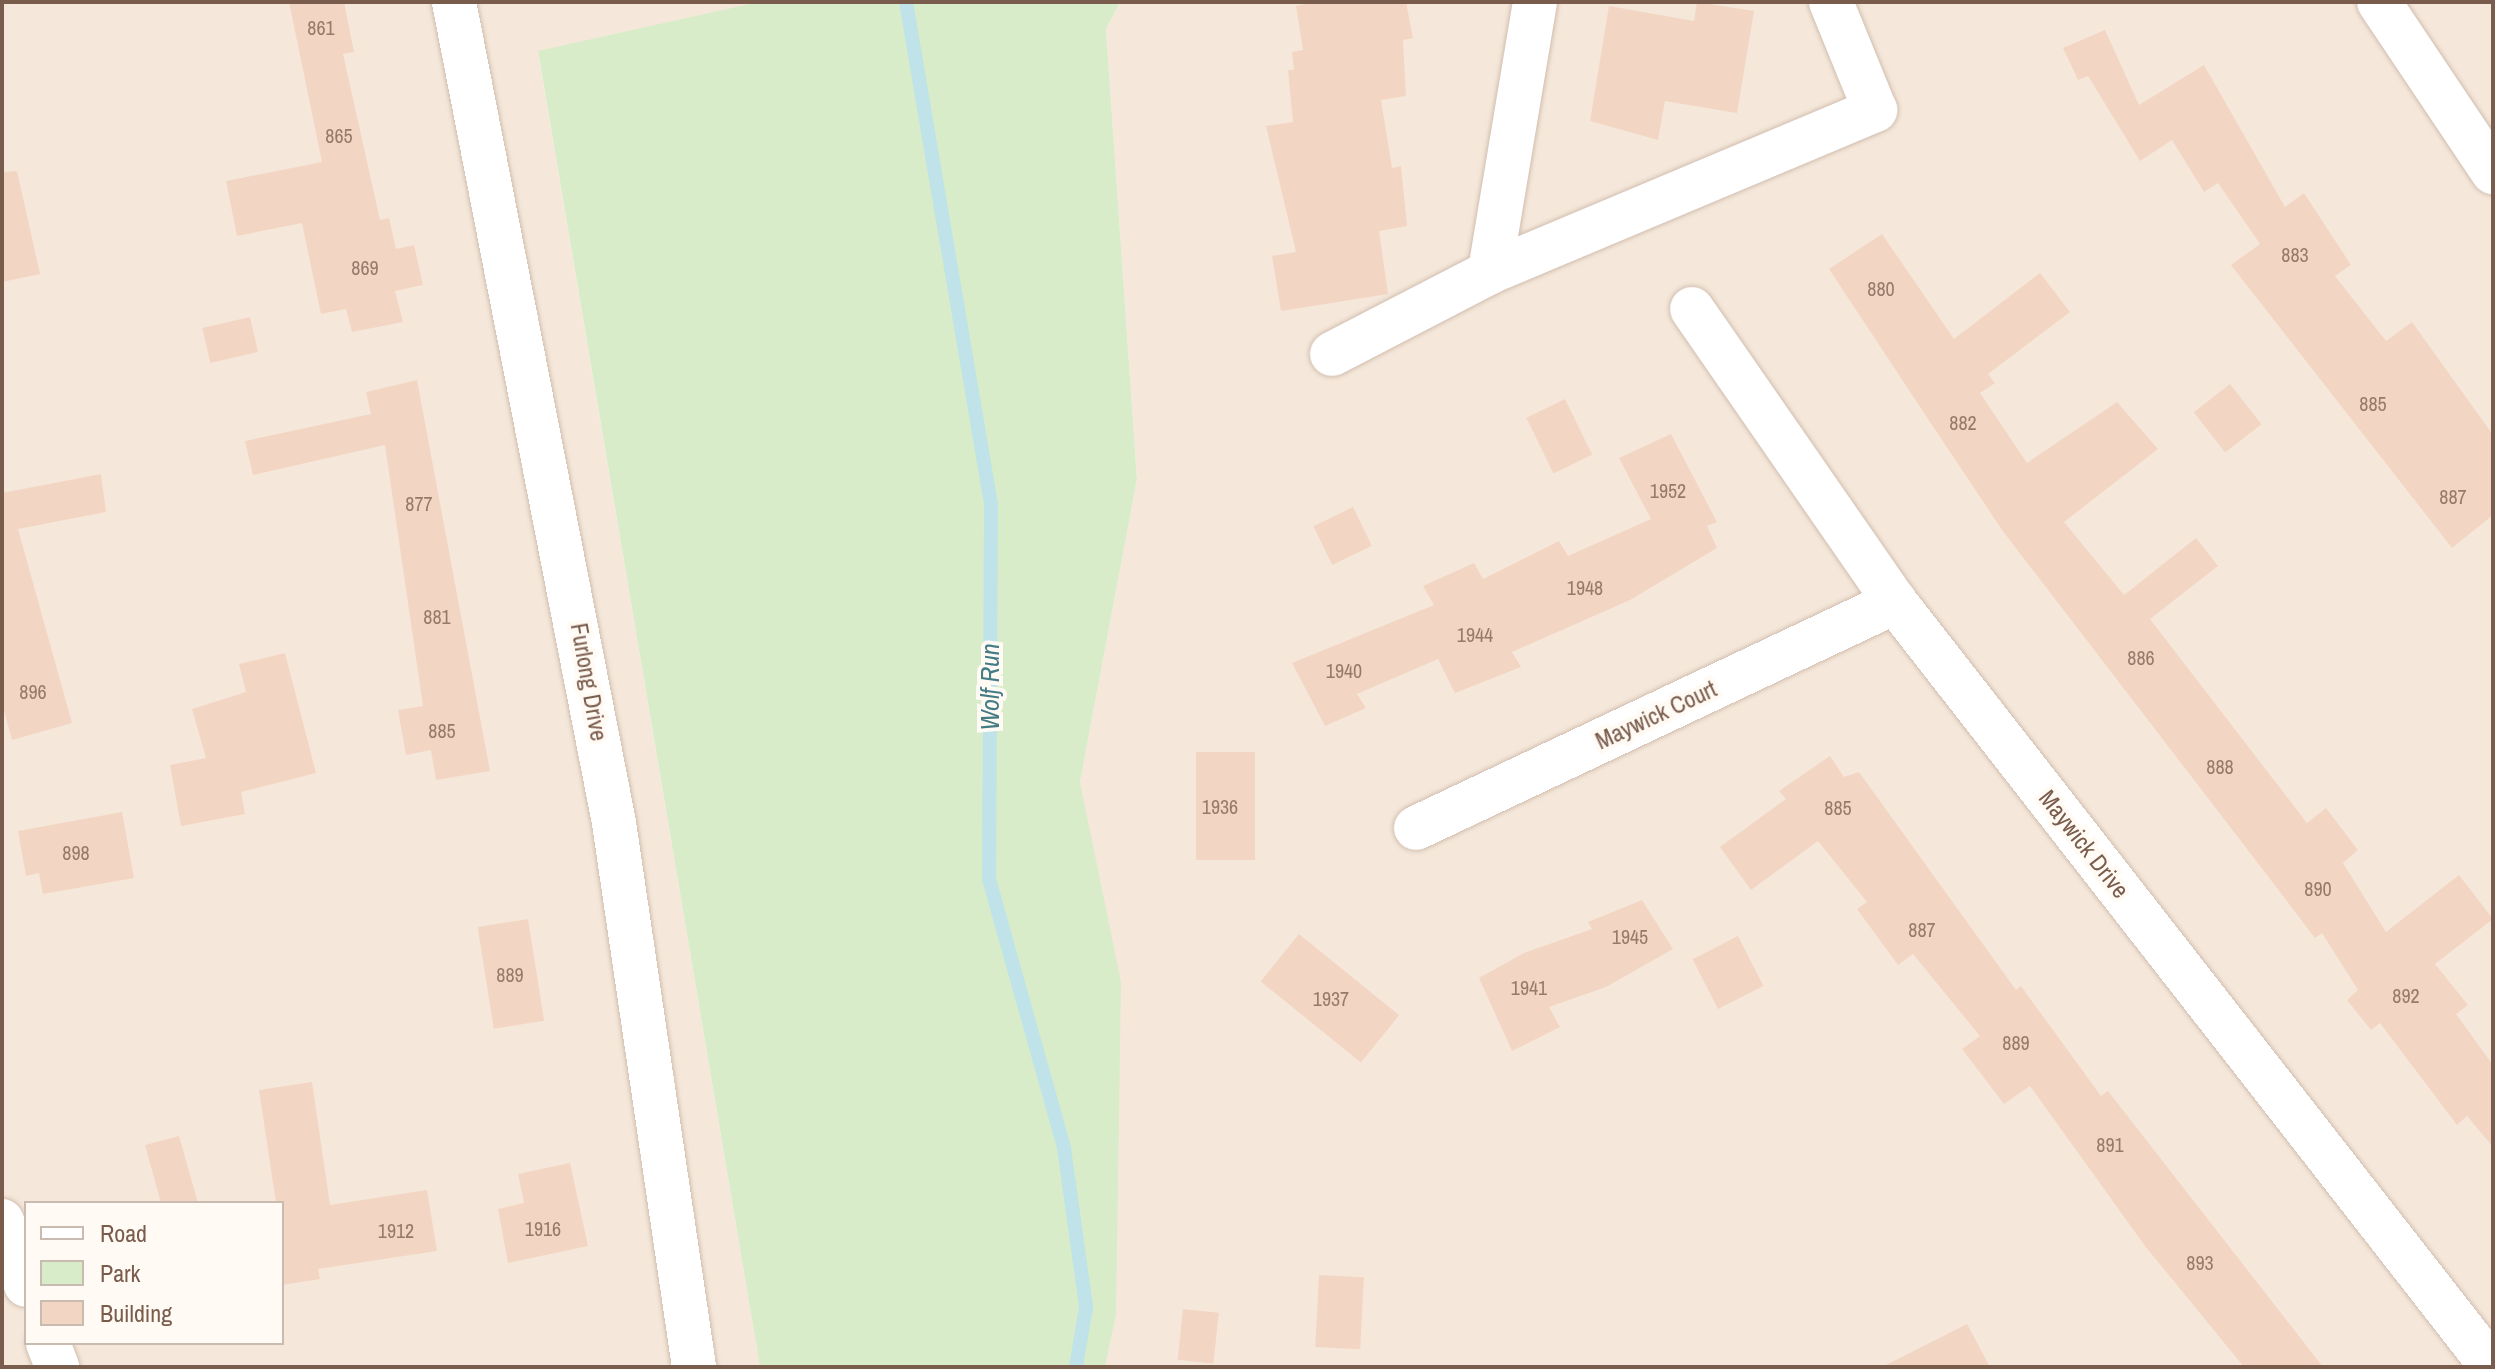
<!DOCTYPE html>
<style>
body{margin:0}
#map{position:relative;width:2495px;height:1369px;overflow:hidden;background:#fdf6ec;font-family:"Archivo Narrow",sans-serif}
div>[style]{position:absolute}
.residential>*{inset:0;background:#f5e8da}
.green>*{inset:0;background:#d8ecc9}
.stream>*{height:14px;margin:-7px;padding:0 7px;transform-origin:7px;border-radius:7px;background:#bfe3e8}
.building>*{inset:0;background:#f3d5c3;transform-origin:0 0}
.roads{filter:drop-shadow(0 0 2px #d1beb0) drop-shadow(0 0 2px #d1beb0)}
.minor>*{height:44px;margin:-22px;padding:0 22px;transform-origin:22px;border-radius:22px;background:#fff}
.secondary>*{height:44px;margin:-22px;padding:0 22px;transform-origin:22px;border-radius:22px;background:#fff}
span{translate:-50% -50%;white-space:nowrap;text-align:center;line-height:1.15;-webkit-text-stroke:8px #fffaf3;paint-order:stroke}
.number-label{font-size:20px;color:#987a6a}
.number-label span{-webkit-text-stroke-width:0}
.street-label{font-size:24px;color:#7a5c4d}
.water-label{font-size:26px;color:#437c86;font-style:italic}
.frame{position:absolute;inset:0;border:4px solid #7a5c4d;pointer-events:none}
.legend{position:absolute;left:24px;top:1201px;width:260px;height:144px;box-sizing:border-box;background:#fffaf3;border:2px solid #cabbb1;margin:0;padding:10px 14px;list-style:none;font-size:24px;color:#7a5c4d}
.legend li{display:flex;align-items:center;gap:16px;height:40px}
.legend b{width:40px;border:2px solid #cabbb1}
</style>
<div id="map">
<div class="residential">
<div style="clip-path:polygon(evenodd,2px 2px,758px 2px,538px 52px,760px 1367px,2px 1367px,2px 2px,26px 1203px,282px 1203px,282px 1343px,26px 1343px,26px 1203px)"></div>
<div style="clip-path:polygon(1120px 2px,2493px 2px,2493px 1367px,1105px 1367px,1116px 1315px,1080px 782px,1137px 479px,1106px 29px)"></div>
</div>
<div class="green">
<div style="clip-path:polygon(758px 2px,1120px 2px,1106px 29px,1137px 479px,1080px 782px,1121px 982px,1116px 1315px,1105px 1367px,760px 1367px,538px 51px)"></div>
</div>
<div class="stream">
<div style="left:906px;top:2px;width:509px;rotate:80.39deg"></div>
<div style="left:991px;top:504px;width:375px;rotate:90.3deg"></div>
<div style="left:989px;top:879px;width:279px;rotate:74.4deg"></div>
<div style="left:1064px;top:1148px;width:161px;rotate:82.1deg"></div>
<div style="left:1086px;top:1307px;width:61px;rotate:99.5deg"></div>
</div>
<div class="building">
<div style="clip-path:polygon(289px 2px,344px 2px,354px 52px,343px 54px,380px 220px,389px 218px,396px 249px,414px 245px,423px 285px,395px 291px,403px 322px,352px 332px,346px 309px,321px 314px,302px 223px,237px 236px,226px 181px,322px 162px)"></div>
<div style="clip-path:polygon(1317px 2px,1406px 2px,1413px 38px,1403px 40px,1406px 96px,1381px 100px,1392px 168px,1401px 166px,1407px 226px,1379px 231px,1388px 294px,1281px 311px,1272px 256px,1296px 252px,1266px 126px,1293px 122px,1288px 70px,1294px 70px,1292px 52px,1303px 50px,1296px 6px)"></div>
<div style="clip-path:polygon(1697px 2px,1754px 11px,1737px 113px,1665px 101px,1658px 140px,1590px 121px,1609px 6px,1694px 21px)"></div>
<div style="clip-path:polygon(2105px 30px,2139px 105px,2204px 65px,2285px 207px,2304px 193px,2351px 265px,2335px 276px,2386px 341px,2412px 322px,2493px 435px,2493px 515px,2452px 548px,2231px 265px,2260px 244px,2218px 183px,2204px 192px,2172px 140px,2140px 161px,2088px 76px,2078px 80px,2063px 48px)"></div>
<div style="clip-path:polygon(17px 171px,40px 274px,2px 282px,2px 172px)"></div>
<div style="clip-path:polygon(1882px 234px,1954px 339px,2040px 273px,2070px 312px,1988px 374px,1995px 383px,1980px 393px,2027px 463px,2117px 402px,2158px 449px,2064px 522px,2124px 595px,2196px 538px,2218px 566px,2150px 619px,2307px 823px,2326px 808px,2358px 850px,2343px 863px,2386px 932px,2459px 875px,2493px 919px,2435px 964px,2468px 1005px,2456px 1014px,2493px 1065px,2493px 1147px,2467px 1116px,2457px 1125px,2380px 1023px,2371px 1030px,2347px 1000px,2358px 990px,2322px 933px,2315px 938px,2267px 875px,2002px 530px,1924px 413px,1829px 269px)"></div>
<div style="left:250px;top:317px;width:36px;height:49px;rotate:77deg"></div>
<div style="clip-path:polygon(417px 380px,490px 771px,436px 780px,431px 750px,406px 755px,398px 710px,423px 706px,385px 445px,253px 475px,245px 441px,371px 414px,366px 392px)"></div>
<div style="left:2230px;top:384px;width:51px;height:46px;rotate:52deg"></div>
<div style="left:1565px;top:399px;width:62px;height:43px;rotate:64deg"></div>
<div style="clip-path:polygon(1671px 434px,1717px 522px,1707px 526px,1717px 548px,1630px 600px,1512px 652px,1521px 667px,1455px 693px,1438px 659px,1357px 694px,1366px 708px,1325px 726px,1292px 663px,1434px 605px,1423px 586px,1474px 563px,1483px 579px,1559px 541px,1568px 556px,1651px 519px,1619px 458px)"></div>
<div style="clip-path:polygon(101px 474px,106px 512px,18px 529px,72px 723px,12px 740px,2px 703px,2px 493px)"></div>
<div style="left:1353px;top:507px;width:43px;height:44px;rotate:64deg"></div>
<div style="clip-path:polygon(285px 653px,316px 773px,241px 792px,245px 814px,181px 826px,170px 765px,206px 758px,192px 709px,246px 692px,239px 664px)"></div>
<div style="left:1196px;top:752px;width:59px;height:108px"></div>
<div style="clip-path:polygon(1830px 756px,1844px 777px,1859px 772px,2016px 990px,2021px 986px,2101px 1096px,2108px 1091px,2323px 1367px,2244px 1367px,2145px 1246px,2030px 1086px,2004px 1104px,1962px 1049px,1980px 1036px,1913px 954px,1898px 965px,1857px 909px,1867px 902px,1818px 841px,1751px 890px,1720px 847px,1786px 799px,1779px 791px)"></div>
<div style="clip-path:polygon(122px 812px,134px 878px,43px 894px,39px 873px,26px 876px,18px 831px)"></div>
<div style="clip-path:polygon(1642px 900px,1673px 949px,1606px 987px,1549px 1007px,1560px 1027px,1512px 1051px,1479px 978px,1524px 953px,1592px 929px,1588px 922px)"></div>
<div style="left:528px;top:919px;width:103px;height:51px;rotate:81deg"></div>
<div style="left:1299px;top:934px;width:129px;height:61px;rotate:39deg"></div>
<div style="left:1738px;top:936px;width:56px;height:51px;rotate:63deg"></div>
<div style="clip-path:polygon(312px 1082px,330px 1205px,427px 1190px,437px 1251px,318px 1269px,320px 1279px,282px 1285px,282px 1203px,276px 1203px,259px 1090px)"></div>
<div style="clip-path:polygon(179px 1136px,198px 1203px,161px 1203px,145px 1145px)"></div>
<div style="clip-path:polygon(570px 1163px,588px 1246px,508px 1263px,498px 1209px,524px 1203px,518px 1174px)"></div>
<div style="left:1319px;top:1275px;width:45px;height:72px;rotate:3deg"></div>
<div style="left:1183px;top:1309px;width:36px;height:51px;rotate:6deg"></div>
<div style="clip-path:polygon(1967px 1324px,1990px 1367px,1882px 1367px)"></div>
</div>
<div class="roads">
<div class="minor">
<div style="left:454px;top:2px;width:836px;rotate:78.97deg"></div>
<div style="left:614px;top:823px;width:550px;rotate:81.63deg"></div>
<div style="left:1535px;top:2px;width:274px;rotate:99.5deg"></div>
<div style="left:1490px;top:272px;width:418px;rotate:-22.8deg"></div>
<div style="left:1875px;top:110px;width:117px;rotate:-112.2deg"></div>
<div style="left:1692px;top:309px;width:356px;rotate:55.3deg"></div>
<div style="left:1895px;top:602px;width:970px;rotate:52.03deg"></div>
<div style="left:1332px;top:354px;width:178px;rotate:-27.4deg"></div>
<div style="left:1416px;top:828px;width:530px;rotate:-25.26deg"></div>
<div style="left:2px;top:1221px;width:68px;rotate:69.4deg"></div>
<div style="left:48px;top:1343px;width:26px;rotate:69deg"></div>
</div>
<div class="secondary">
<div style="left:2379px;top:2px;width:205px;rotate:56.2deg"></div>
</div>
</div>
<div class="number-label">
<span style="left:321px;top:27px">861</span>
<span style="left:339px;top:135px">865</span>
<span style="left:2295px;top:254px">883</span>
<span style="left:365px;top:267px">869</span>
<span style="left:1881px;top:288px">880</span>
<span style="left:2373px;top:403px">885</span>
<span style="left:1963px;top:422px">882</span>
<span style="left:1668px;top:490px">1952</span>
<span style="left:2453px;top:496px">887</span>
<span style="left:419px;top:503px">877</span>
<span style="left:1585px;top:587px">1948</span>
<span style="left:437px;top:616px">881</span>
<span style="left:1475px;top:634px">1944</span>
<span style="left:2141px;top:657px">886</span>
<span style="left:1344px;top:670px">1940</span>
<span style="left:33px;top:691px">896</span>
<span style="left:442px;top:730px">885</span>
<span style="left:2220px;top:766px">888</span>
<span style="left:1220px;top:806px">1936</span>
<span style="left:1838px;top:807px">885</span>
<span style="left:76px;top:852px">898</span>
<span style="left:2318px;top:888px">890</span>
<span style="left:1922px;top:929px">887</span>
<span style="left:1630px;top:936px">1945</span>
<span style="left:510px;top:974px">889</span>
<span style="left:1529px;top:987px">1941</span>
<span style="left:2406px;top:995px">892</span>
<span style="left:1331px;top:998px">1937</span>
<span style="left:2016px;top:1042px">889</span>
<span style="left:2110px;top:1144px">891</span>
<span style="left:543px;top:1228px">1916</span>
<span style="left:396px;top:1230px">1912</span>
<span style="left:2200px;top:1262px">893</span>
</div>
<div class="street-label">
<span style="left:589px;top:682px;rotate:80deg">Furlong Drive</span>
<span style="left:1656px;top:715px;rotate:-25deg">Maywick Court</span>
<span style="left:2084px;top:844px;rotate:52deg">Maywick Drive</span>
</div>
<div class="water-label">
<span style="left:990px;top:687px;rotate:-90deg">Wolf Run</span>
</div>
<div class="frame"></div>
<ul class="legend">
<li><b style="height:10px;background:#fff"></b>Road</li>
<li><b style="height:22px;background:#d8ecc9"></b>Park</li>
<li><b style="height:22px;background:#f3d5c3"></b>Building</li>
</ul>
</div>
